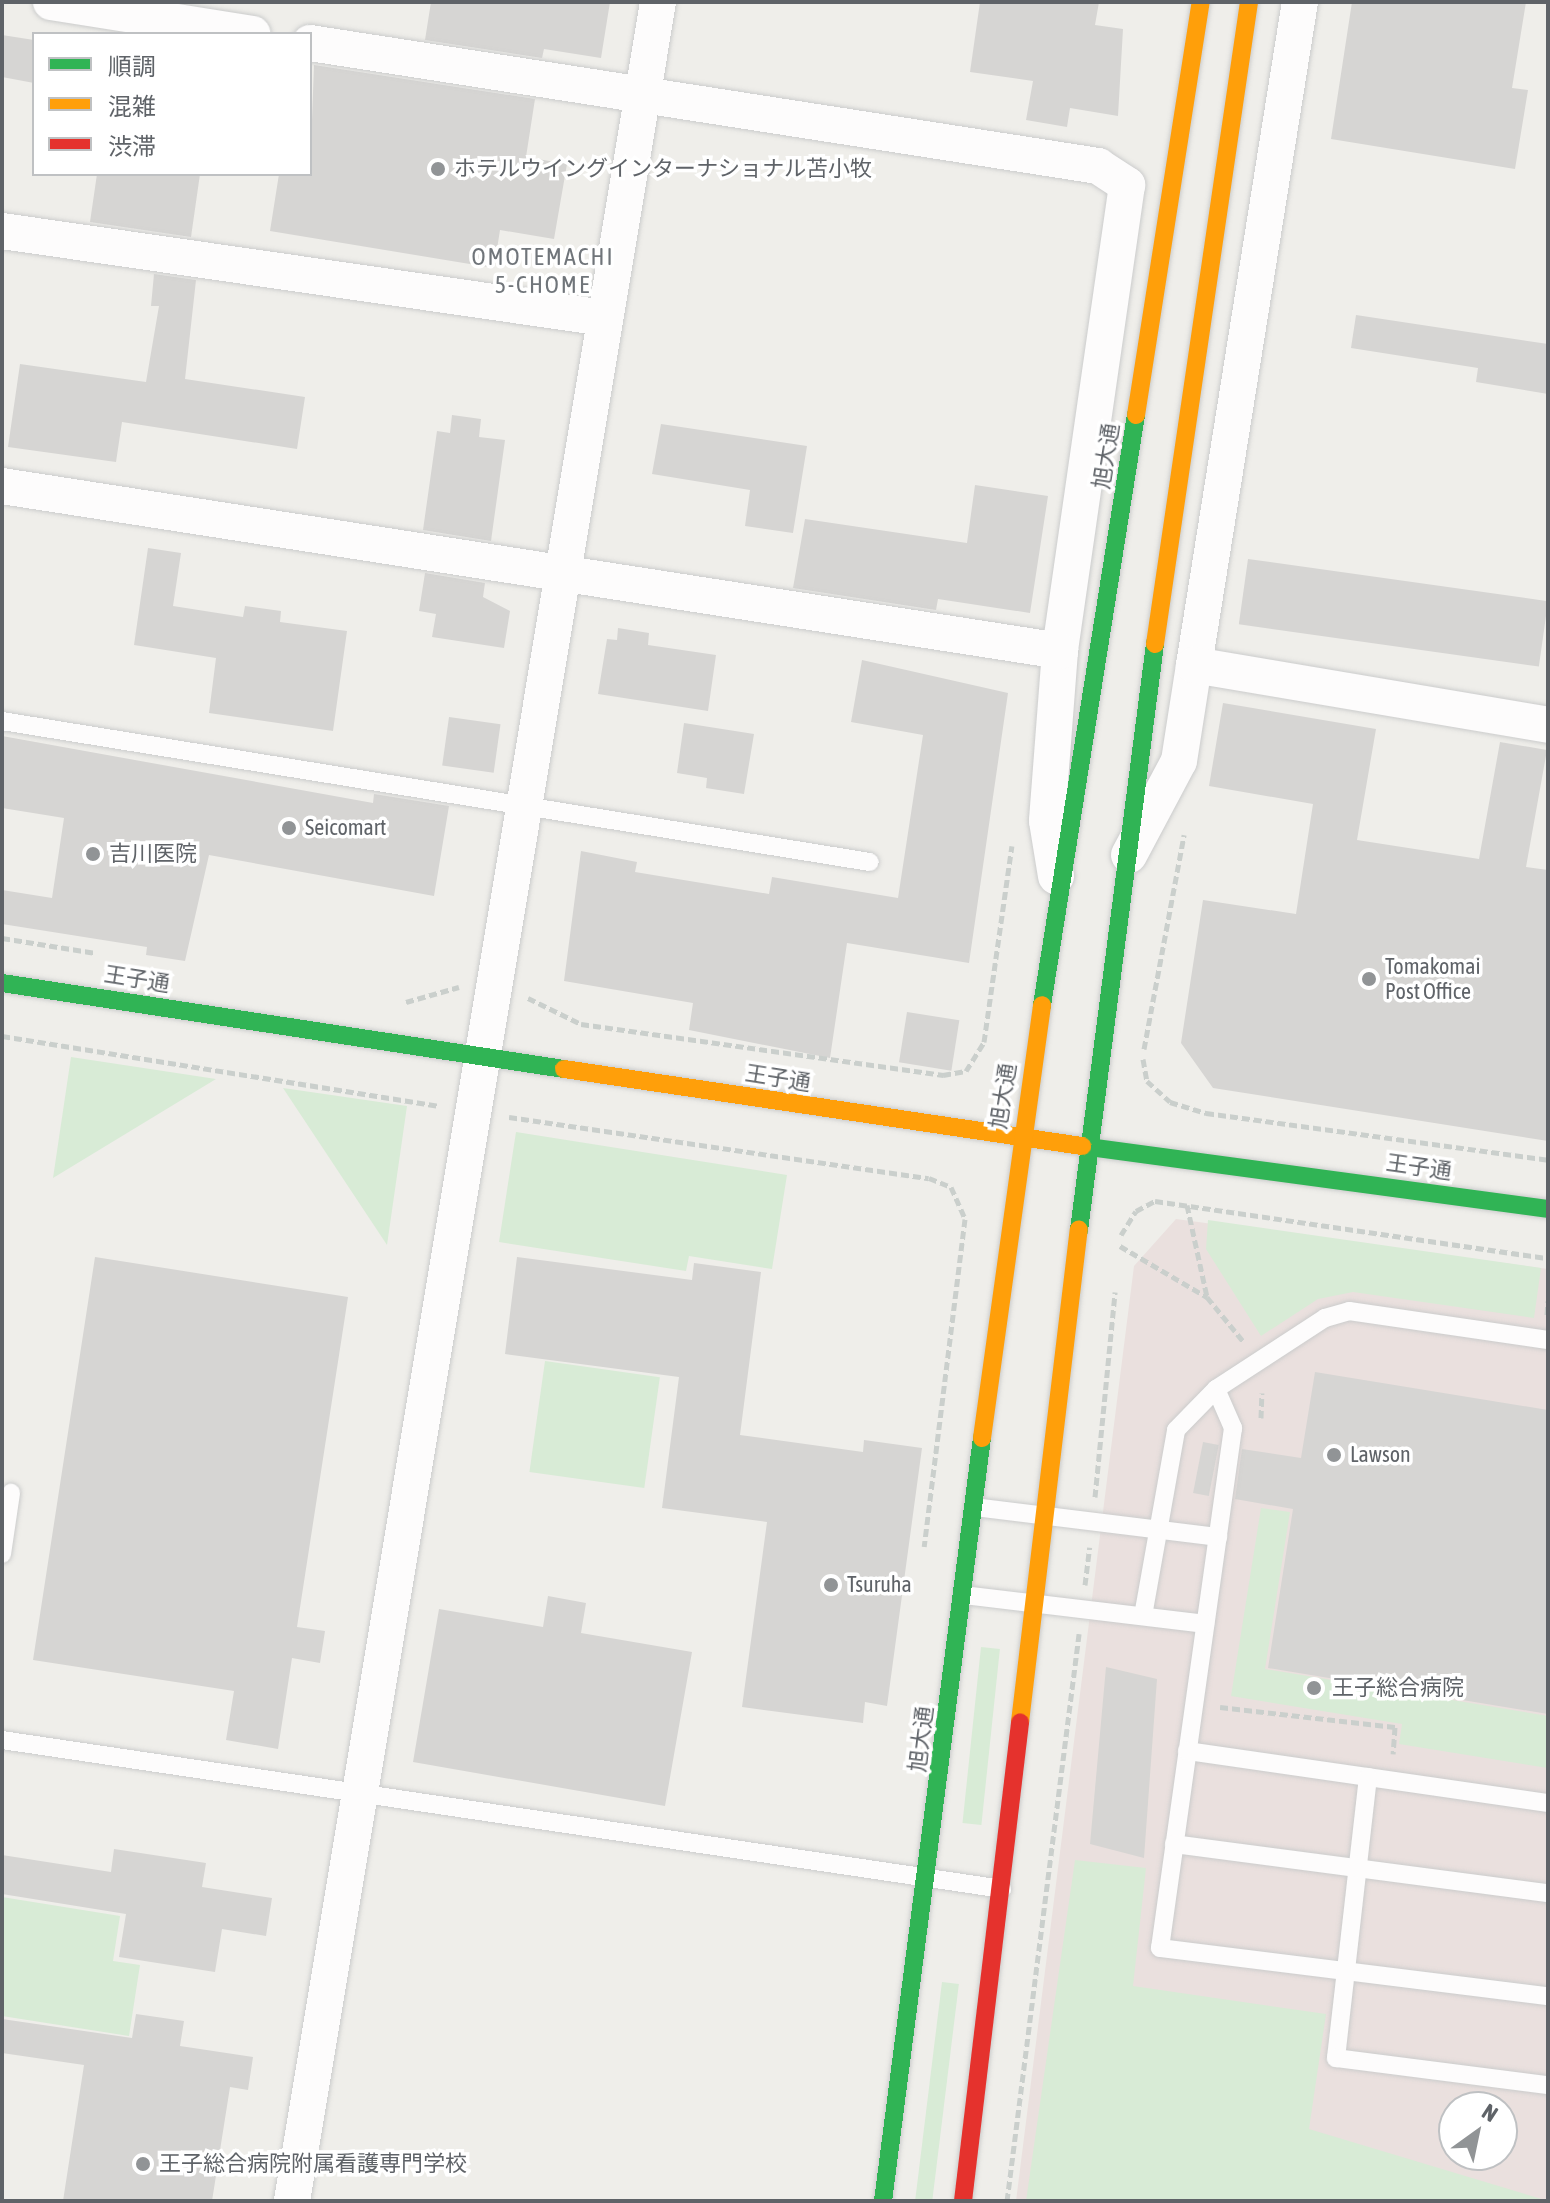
<!DOCTYPE html>
<meta charset="utf-8">
<style>
body{margin:0}
#map{position:relative;width:1550px;height:2203px;overflow:hidden;background:#efeeea;font-family:"Asap Condensed","Noto Sans JP",sans-serif}
div>[style]{position:absolute}
.medical>*{inset:0;background:#eae0de}
.green>*{inset:0;background:#d8ebd6;transform-origin:0 0}
.building>*{inset:0;background:#d6d5d3;transform-origin:0 0}
.path>*{height:5px;margin-top:-2.5px;transform-origin:0;background:repeating-linear-gradient(90deg,#cacfcc 0 8px,transparent 0 12px)}
.roads{filter:drop-shadow(0 0 2px #cbcccc) drop-shadow(0 0 2px #cbcccc)}
.lane>*{height:18px;margin:-9px;padding:0 9px;transform-origin:9px;border-radius:9px;background:#fdfcfc}
.street>*{height:36px;margin:-18px;padding:0 18px;transform-origin:18px;border-radius:18px;background:#fdfcfc}
.fast>*{height:18px;margin:-9px;padding:0 9px;transform-origin:9px;border-radius:9px;background:#30b455}
.slow>*{height:18px;margin:-9px;padding:0 9px;transform-origin:9px;border-radius:9px;background:#ff9f0a}
.jam>*{height:18px;margin:-9px;padding:0 9px;transform-origin:9px;border-radius:9px;background:#e5322d}
.dots>*{width:22px;height:22px;translate:-50% -50%;box-sizing:border-box;border:4px solid #fff;border-radius:50%}
span{translate:-50% -50%;white-space:nowrap;text-align:center;line-height:1.15;-webkit-text-stroke:7px #fff;paint-order:stroke}
.poi-label{font-size:22px;color:#5f6368}
.left{translate:0 -50%;text-align:left}
.street-label{font-size:22px;color:#5f6368}
.neighbourhood-label{font-size:24px;color:#70757a;letter-spacing:2px}
.frame{position:absolute;inset:0;border:4px solid #5f6368;pointer-events:none}
.legend{position:absolute;left:32px;top:32px;width:280px;height:144px;box-sizing:border-box;background:#fff;border:2px solid #bfc1c3;margin:0;padding:10px 14px;list-style:none;font-size:24px;color:#5f6368}
.legend li{display:flex;align-items:center;gap:16px;height:40px}
.legend b{width:40px;border:2px solid #bfc1c3}
.north{position:absolute;left:1438px;top:2091px;width:80px;height:80px;box-sizing:border-box;background:#fff;border:2px solid #bfc1c3;border-radius:50%;rotate:33deg;font-size:22px;font-weight:700;line-height:32px;text-align:center;color:#5f6368}
.north::after{content:'';display:block;margin:auto;width:28px;height:36px;background:#919496;clip-path:polygon(50% 0,100% 100%,50% 72%,0 100%)}
</style>
<div id="map">
<div class="medical">
<div style="clip-path:polygon(evenodd,1176px 1219px,1548px 1269px,1548px 2201px,1016px 2201px,1134px 1266px,1176px 1219px,1454px 2107px,1502px 2107px,1502px 2155px,1454px 2155px,1454px 2107px)"></div>
</div>
<div class="green">
<div style="clip-path:polygon(71px 1057px,216px 1079px,53px 1178px)"></div>
<div style="clip-path:polygon(283px 1088px,407px 1106px,387px 1245px)"></div>
<div style="clip-path:polygon(516px 1132px,787px 1175px,772px 1269px,689px 1256px,686px 1271px,499px 1242px)"></div>
<div style="clip-path:polygon(1208px 1220px,1541px 1268px,1534px 1318px,1353px 1292px,1318px 1299px,1261px 1336px,1206px 1249px)"></div>
<div style="left:545px;top:1361px;width:116px;height:112px;rotate:8deg"></div>
<div style="clip-path:polygon(1261px 1508px,1290px 1512px,1265px 1669px,1548px 1716px,1548px 1768px,1399px 1744px,1402px 1724px,1231px 1696px)"></div>
<div style="left:981px;top:1647px;width:19px;height:177px;rotate:6deg"></div>
<div style="clip-path:polygon(1075px 1860px,1146px 1868px,1133px 1986px,1326px 2014px,1309px 2129px,1548px 2201px,1026px 2201px)"></div>
<div style="clip-path:polygon(2px 1897px,120px 1916px,113px 1961px,140px 1965px,129px 2036px,2px 2016px)"></div>
<div style="left:942px;top:1982px;width:17px;height:221px;rotate:7deg"></div>
</div>
<div class="building">
<div style="clip-path:polygon(431px 2px,610px 2px,601px 58px,544px 49px,542px 58px,425px 40px)"></div>
<div style="clip-path:polygon(980px 2px,1099px 2px,1095px 25px,1123px 29px,1118px 116px,1070px 108px,1067px 127px,1026px 120px,1033px 81px,970px 72px)"></div>
<div style="clip-path:polygon(1352px 2px,1526px 2px,1512px 88px,1528px 90px,1515px 169px,1331px 139px)"></div>
<div style="clip-path:polygon(2px 35px,34px 40px,34px 83px,2px 77px)"></div>
<div style="clip-path:polygon(314px 65px,535px 99px,526px 157px,567px 164px,554px 239px,500px 230px,494px 268px,270px 231px,279px 174px,310px 174px)"></div>
<div style="clip-path:polygon(97px 174px,200px 174px,191px 237px,90px 222px)"></div>
<div style="clip-path:polygon(154px 274px,196px 280px,185px 379px,305px 397px,297px 449px,122px 422px,116px 462px,8px 447px,20px 364px,146px 382px,159px 306px,151px 306px)"></div>
<div style="clip-path:polygon(1356px 315px,1548px 344px,1548px 394px,1476px 382px,1478px 368px,1351px 348px)"></div>
<div style="clip-path:polygon(452px 415px,481px 419px,479px 437px,505px 440px,491px 541px,423px 530px,437px 431px,450px 433px)"></div>
<div style="clip-path:polygon(661px 424px,807px 446px,793px 533px,745px 526px,750px 490px,652px 474px)"></div>
<div style="clip-path:polygon(975px 485px,1048px 496px,1030px 613px,938px 599px,936px 610px,793px 588px,805px 519px,967px 543px)"></div>
<div style="clip-path:polygon(148px 548px,181px 553px,173px 606px,243px 617px,245px 606px,281px 611px,280px 622px,347px 631px,333px 731px,209px 713px,216px 658px,134px 645px)"></div>
<div style="left:1248px;top:559px;width:303px;height:66px;rotate:8deg"></div>
<div style="clip-path:polygon(425px 573px,485px 583px,483px 597px,510px 611px,504px 648px,432px 637px,436px 614px,419px 611px)"></div>
<div style="clip-path:polygon(618px 628px,649px 633px,648px 645px,716px 655px,708px 711px,598px 694px,607px 639px,617px 640px)"></div>
<div style="clip-path:polygon(862px 660px,1008px 693px,969px 963px,847px 943px,830px 1058px,689px 1030px,693px 1003px,564px 981px,581px 851px,637px 862px,635px 872px,769px 894px,772px 877px,898px 898px,923px 735px,851px 722px)"></div>
<div style="clip-path:polygon(1223px 703px,1376px 729px,1357px 840px,1479px 859px,1500px 742px,1547px 750px,1526px 867px,1548px 870px,1548px 1141px,1213px 1088px,1181px 1043px,1203px 900px,1296px 914px,1313px 804px,1209px 786px)"></div>
<div style="left:449px;top:717px;width:52px;height:49px;rotate:8deg"></div>
<div style="clip-path:polygon(684px 723px,754px 734px,744px 794px,706px 788px,707px 778px,677px 773px)"></div>
<div style="clip-path:polygon(2px 736px,373px 803px,374px 794px,449px 806px,434px 896px,209px 855px,185px 961px,146px 955px,147px 947px,2px 924px,2px 890px,52px 898px,64px 818px,2px 808px)"></div>
<div style="left:907px;top:1012px;width:53px;height:51px;rotate:9deg"></div>
<div style="clip-path:polygon(95px 1257px,348px 1297px,297px 1627px,325px 1631px,320px 1663px,292px 1658px,278px 1749px,226px 1740px,234px 1691px,33px 1660px)"></div>
<div style="clip-path:polygon(517px 1257px,692px 1280px,694px 1263px,761px 1272px,740px 1435px,863px 1452px,864px 1440px,922px 1448px,887px 1706px,865px 1702px,863px 1723px,742px 1707px,767px 1522px,662px 1508px,679px 1377px,505px 1354px)"></div>
<div style="clip-path:polygon(1315px 1372px,1548px 1410px,1548px 1714px,1268px 1668px,1293px 1509px,1235px 1499px,1242px 1449px,1301px 1458px)"></div>
<div style="left:1203px;top:1442px;width:16px;height:52px;rotate:11deg"></div>
<div style="clip-path:polygon(548px 1596px,586px 1603px,581px 1633px,692px 1652px,665px 1806px,413px 1762px,439px 1609px,543px 1627px)"></div>
<div style="clip-path:polygon(1106px 1667px,1157px 1679px,1144px 1858px,1090px 1844px)"></div>
<div style="clip-path:polygon(114px 1849px,206px 1863px,202px 1887px,272px 1898px,266px 1936px,222px 1929px,215px 1972px,119px 1957px,126px 1914px,2px 1894px,2px 1855px,111px 1872px)"></div>
<div style="clip-path:polygon(136px 2014px,184px 2021px,180px 2046px,253px 2057px,248px 2090px,230px 2087px,212px 2201px,63px 2201px,84px 2065px,2px 2053px,2px 2019px,132px 2038px)"></div>
</div>
<div class="path">
<div style="left:2px;top:938px;width:95px;rotate:9.1deg"></div>
<div style="left:528px;top:998px;width:59px;rotate:26.1deg"></div>
<div style="left:581px;top:1024px;width:366px;rotate:8deg"></div>
<div style="left:943px;top:1075px;width:23px;rotate:-10deg"></div>
<div style="left:966px;top:1071px;width:34px;rotate:-58deg"></div>
<div style="left:984px;top:1042px;width:198px;rotate:-81.9deg"></div>
<div style="left:406px;top:1002px;width:55px;rotate:-15.8deg"></div>
<div style="left:2px;top:1036px;width:443px;rotate:9.1deg"></div>
<div style="left:1144px;top:1049px;width:218px;rotate:-79.4deg"></div>
<div style="left:1143px;top:1059px;width:22px;rotate:80deg"></div>
<div style="left:1147px;top:1081px;width:31px;rotate:42deg"></div>
<div style="left:1170px;top:1102px;width:38px;rotate:17deg"></div>
<div style="left:1206px;top:1113px;width:345px;rotate:7.8deg"></div>
<div style="left:509px;top:1117px;width:424px;rotate:8.3deg"></div>
<div style="left:929px;top:1178px;width:24px;rotate:22deg"></div>
<div style="left:951px;top:1187px;width:35px;rotate:66deg"></div>
<div style="left:965px;top:1219px;width:330px;rotate:97.1deg"></div>
<div style="left:1187px;top:1205px;width:94px;rotate:77.7deg"></div>
<div style="left:1207px;top:1297px;width:57px;rotate:50.7deg"></div>
<div style="left:1121px;top:1235px;width:28px;rotate:-58deg"></div>
<div style="left:1136px;top:1211px;width:21px;rotate:-28deg"></div>
<div style="left:1155px;top:1201px;width:397px;rotate:8.3deg"></div>
<div style="left:1120px;top:1246px;width:101px;rotate:30.4deg"></div>
<div style="left:1547px;top:1315px;width:14px;rotate:-86deg"></div>
<div style="left:1261px;top:1418px;width:25px;rotate:-88deg"></div>
<div style="left:1095px;top:1497px;width:206px;rotate:-84.4deg"></div>
<div style="left:1085px;top:1585px;width:38px;rotate:-83deg"></div>
<div style="left:1220px;top:1707px;width:176px;rotate:6.5deg"></div>
<div style="left:1395px;top:1727px;width:27px;rotate:94deg"></div>
<div style="left:1007px;top:2201px;width:572px;rotate:-82.76deg"></div>
</div>
<div class="roads">
<div class="lane">
<div style="left:2px;top:721px;width:879px;rotate:9.23deg"></div>
<div style="left:1216px;top:1389px;width:43px;rotate:66.4deg"></div>
<div style="left:1233px;top:1428px;width:525px;rotate:97.99deg"></div>
<div style="left:1160px;top:1948px;width:391px;rotate:7.1deg"></div>
<div style="left:974px;top:1507px;width:246px;rotate:7deg"></div>
<div style="left:2px;top:1554px;width:62px;rotate:-81.6deg"></div>
<div style="left:963px;top:1595px;width:244px;rotate:6.8deg"></div>
<div style="left:1143px;top:1616px;width:189px;rotate:-79.9deg"></div>
<div style="left:1176px;top:1430px;width:57px;rotate:-45.7deg"></div>
<div style="left:1216px;top:1389px;width:130px;rotate:-33.1deg"></div>
<div style="left:1325px;top:1318px;width:25px;rotate:-16deg"></div>
<div style="left:1349px;top:1311px;width:201px;rotate:8.3deg"></div>
<div style="left:2px;top:1740px;width:1011px;rotate:8.47deg"></div>
<div style="left:1187px;top:1751px;width:365px;rotate:8.2deg"></div>
<div style="left:1368px;top:1777px;width:283px;rotate:96.5deg"></div>
<div style="left:1336px;top:2058px;width:214px;rotate:7.3deg"></div>
<div style="left:1174px;top:1844px;width:377px;rotate:7.5deg"></div>
</div>
<div class="street">
<div style="left:51px;top:2px;width:204px;rotate:9deg"></div>
<div style="left:310px;top:43px;width:798px;rotate:8.87deg"></div>
<div style="left:1098px;top:166px;width:35px;rotate:33deg"></div>
<div style="left:1127px;top:185px;width:471px;rotate:98.2deg"></div>
<div style="left:1060px;top:651px;width:170px;rotate:94.4deg"></div>
<div style="left:1047px;top:821px;width:56px;rotate:80.7deg"></div>
<div style="left:2px;top:231px;width:608px;rotate:8.22deg"></div>
<div style="left:2px;top:486px;width:1071px;rotate:8.86deg"></div>
<div style="left:1194px;top:665px;width:671px;rotate:-80.92deg"></div>
<div style="left:1129px;top:855px;width:106px;rotate:-62deg"></div>
<div style="left:1179px;top:761px;width:97px;rotate:-81.1deg"></div>
<div style="left:1194px;top:665px;width:359px;rotate:9.6deg"></div>
<div style="left:292px;top:2201px;width:2229px;rotate:-80.55deg"></div>
</div>
<div class="fast">
<div style="left:2px;top:983px;width:569px;rotate:8.7deg"></div>
<div style="left:1042px;top:1005px;width:597px;rotate:-80.95deg"></div>
<div style="left:1082px;top:1146px;width:470px;rotate:7.7deg"></div>
<div style="left:1079px;top:1230px;width:591px;rotate:-82.61deg"></div>
<div style="left:883px;top:2201px;width:769px;rotate:-82.61deg"></div>
</div>
<div class="slow">
<div style="left:1136px;top:415px;width:418px;rotate:-81.1deg"></div>
<div style="left:1155px;top:644px;width:649px;rotate:-81.67deg"></div>
<div style="left:564px;top:1069px;width:524px;rotate:8.46deg"></div>
<div style="left:982px;top:1438px;width:437px;rotate:-82.1deg"></div>
<div style="left:1020px;top:1722px;width:496px;rotate:-83.2deg"></div>
</div>
<div class="jam">
<div style="left:963px;top:2201px;width:482px;rotate:-83.2deg"></div>
</div>
</div>
<div class="dots">
<div style="left:438px;top:169px;background:#919496"></div>
<div style="left:289px;top:828px;background:#919496"></div>
<div style="left:93px;top:854px;background:#919496"></div>
<div style="left:1369px;top:979px;background:#919496"></div>
<div style="left:1334px;top:1455px;background:#919496"></div>
<div style="left:831px;top:1585px;background:#919496"></div>
<div style="left:1314px;top:1688px;background:#919496"></div>
<div style="left:143px;top:2164px;background:#919496"></div>
</div>
<div class="poi-label">
<span class="left" style="left:454px;top:169px">ホテルウイングインターナショナル苫小牧</span>
<span class="left" style="left:305px;top:828px">Seicomart</span>
<span class="left" style="left:109px;top:854px">吉川医院</span>
<span class="left" style="left:1385px;top:979px">Tomakomai<br>Post Office</span>
<span class="left" style="left:1350px;top:1455px">Lawson</span>
<span class="left" style="left:847px;top:1585px">Tsuruha</span>
<span class="left" style="left:1332px;top:1688px">王子総合病院</span>
<span class="left" style="left:159px;top:2164px">王子総合病院附属看護専門学校</span>
</div>
<div class="street-label">
<span style="left:1106px;top:456px;rotate:-81deg">旭大通</span>
<span style="left:137px;top:979px;rotate:9deg">王子通</span>
<span style="left:778px;top:1078px;rotate:9deg">王子通</span>
<span style="left:1003px;top:1096px;rotate:-81deg">旭大通</span>
<span style="left:1419px;top:1167px;rotate:8deg">王子通</span>
<span style="left:921px;top:1739px;rotate:-83deg">旭大通</span>
</div>
<div class="neighbourhood-label">
<span style="left:543px;top:271px">OMOTEMACHI<br>5-CHOME</span>
</div>
<div class="frame"></div>
<ul class="legend">
<li><b style="height:10px;background:#30b455"></b>順調</li>
<li><b style="height:10px;background:#ff9f0a"></b>混雑</li>
<li><b style="height:10px;background:#e5322d"></b>渋滞</li>
</ul>
<div class="north">N</div>
</div>
